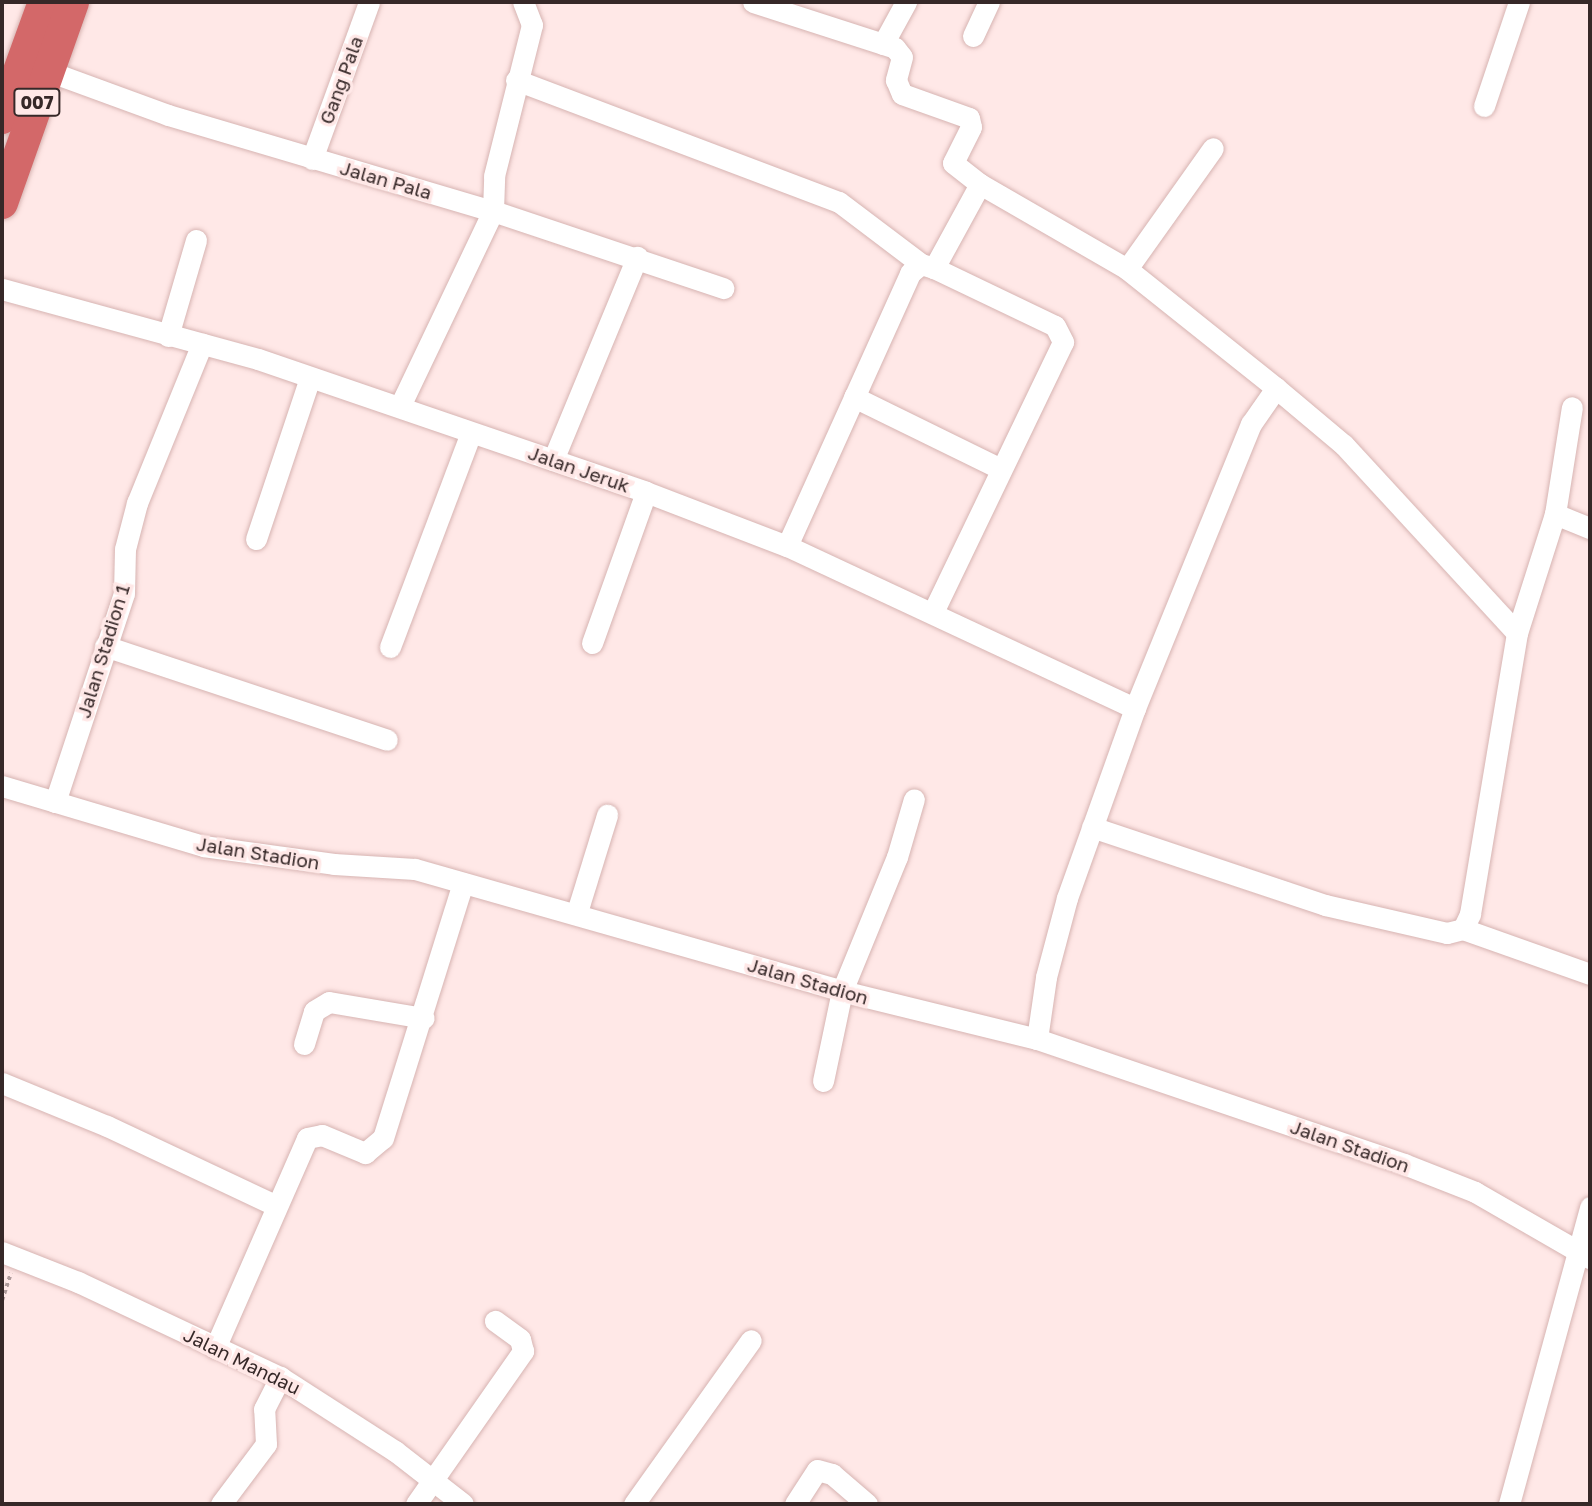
<!DOCTYPE html>
<style>
body{margin:0}
#map{position:relative;width:1592px;height:1506px;overflow:hidden;background:#ffe8e7;font-family:"Golos Text",sans-serif}
div>[style]{position:absolute}
.path>*{height:3.5px;margin-top:-1.75px;transform-origin:0;background:repeating-linear-gradient(90deg,#af9b9b 0 3.5px,transparent 0 7px)}
.roads{filter:drop-shadow(0 0 2px #d7b4b2) drop-shadow(0 0 2px #d7b4b2)}
.minor>*{height:21px;margin:-10.5px;padding:0 10.5px;transform-origin:10.5px;border-radius:10.5px;background:#fff}
.highway>*{height:32px;margin:-16px;padding:0 16px;transform-origin:16px;border-radius:16px;background:#d36869}
span{translate:-50% -50%;white-space:nowrap;text-align:center;line-height:1.15;-webkit-text-stroke:7px #ffe8e7;paint-order:stroke}
.shield-label span{padding:2px 5px;background:#ffe8e7;border:2px solid;border-radius:5px;-webkit-text-stroke-width:0}
.shield-label{font-size:18px;color:#362828;font-weight:700}
.street-label{font-size:19px;color:#362828}
.frame{position:absolute;inset:0;border:4px solid #362828;pointer-events:none}
</style>
<div id="map">
<div class="path">
<div style="left:2px;top:1300px;width:28px;rotate:-72deg"></div>
</div>
<div class="roads">
<div class="minor">
<div style="left:753px;top:2px;width:149px;rotate:17.9deg"></div>
<div style="left:895px;top:48px;width:11px;rotate:52deg"></div>
<div style="left:902px;top:57px;width:24px;rotate:105deg"></div>
<div style="left:896px;top:80px;width:15px;rotate:67deg"></div>
<div style="left:902px;top:94px;width:71px;rotate:19.7deg"></div>
<div style="left:969px;top:118px;width:9px;rotate:77deg"></div>
<div style="left:971px;top:127px;width:40px;rotate:116.6deg"></div>
<div style="left:953px;top:163px;width:34px;rotate:38deg"></div>
<div style="left:980px;top:184px;width:96px;rotate:118.7deg"></div>
<div style="left:973px;top:36px;width:38px;rotate:-65deg"></div>
<div style="left:883px;top:44px;width:48px;rotate:-61.3deg"></div>
<div style="left:48px;top:71px;width:128px;rotate:20.1deg"></div>
<div style="left:168px;top:115px;width:339px;rotate:16.5deg"></div>
<div style="left:493px;top:211px;width:243px;rotate:18.5deg"></div>
<div style="left:516px;top:80px;width:345px;rotate:20.7deg"></div>
<div style="left:839px;top:202px;width:103px;rotate:37.1deg"></div>
<div style="left:1484px;top:106px;width:110px;rotate:-71.4deg"></div>
<div style="left:312px;top:159px;width:167px;rotate:-70deg"></div>
<div style="left:980px;top:184px;width:170px;rotate:30deg"></div>
<div style="left:1127px;top:269px;width:191px;rotate:38.6deg"></div>
<div style="left:1127px;top:269px;width:148px;rotate:-54.6deg"></div>
<div style="left:2px;top:289px;width:265px;rotate:15.3deg"></div>
<div style="left:258px;top:359px;width:410px;rotate:18.9deg"></div>
<div style="left:646px;top:492px;width:151px;rotate:21deg"></div>
<div style="left:787px;top:546px;width:384px;rotate:25deg"></div>
<div style="left:168px;top:336px;width:100px;rotate:-73.7deg"></div>
<div style="left:854px;top:397px;width:161px;rotate:26.1deg"></div>
<div style="left:400px;top:406px;width:216px;rotate:-64.5deg"></div>
<div style="left:493px;top:211px;width:35px;rotate:-88deg"></div>
<div style="left:494px;top:176px;width:156px;rotate:-75.9deg"></div>
<div style="left:532px;top:25px;width:25px;rotate:-111deg"></div>
<div style="left:553px;top:460px;width:220px;rotate:-67.5deg"></div>
<div style="left:1555px;top:514px;width:38px;rotate:22deg"></div>
<div style="left:256px;top:539px;width:170px;rotate:-71.5deg"></div>
<div style="left:787px;top:546px;width:299px;rotate:-65.7deg"></div>
<div style="left:910px;top:273px;width:14px;rotate:-39deg"></div>
<div style="left:921px;top:264px;width:14px;rotate:17deg"></div>
<div style="left:934px;top:268px;width:134px;rotate:25.6deg"></div>
<div style="left:1055px;top:326px;width:18px;rotate:63deg"></div>
<div style="left:1063px;top:342px;width:300px;rotate:115.7deg"></div>
<div style="left:592px;top:643px;width:160px;rotate:-70.3deg"></div>
<div style="left:105px;top:646px;width:297px;rotate:18.4deg"></div>
<div style="left:390px;top:647px;width:229px;rotate:-69.3deg"></div>
<div style="left:2px;top:786px;width:210px;rotate:16.6deg"></div>
<div style="left:203px;top:846px;width:132px;rotate:7.8deg"></div>
<div style="left:334px;top:864px;width:81px;rotate:3.5deg"></div>
<div style="left:415px;top:869px;width:444px;rotate:15.9deg"></div>
<div style="left:842px;top:991px;width:201px;rotate:13.8deg"></div>
<div style="left:1037px;top:1039px;width:388px;rotate:18.8deg"></div>
<div style="left:1404px;top:1164px;width:76px;rotate:21.5deg"></div>
<div style="left:1475px;top:1192px;width:133px;rotate:29.9deg"></div>
<div style="left:55px;top:802px;width:220px;rotate:-71.7deg"></div>
<div style="left:124px;top:593px;width:44px;rotate:-88.7deg"></div>
<div style="left:125px;top:549px;width:48px;rotate:-75.4deg"></div>
<div style="left:137px;top:503px;width:172px;rotate:-67.8deg"></div>
<div style="left:1092px;top:827px;width:246px;rotate:18.5deg"></div>
<div style="left:1325px;top:905px;width:125px;rotate:12.9deg"></div>
<div style="left:1447px;top:933px;width:16px;rotate:-14deg"></div>
<div style="left:1463px;top:929px;width:17px;rotate:-65deg"></div>
<div style="left:1470px;top:914px;width:285px;rotate:-80.5deg"></div>
<div style="left:1517px;top:633px;width:125px;rotate:-72.3deg"></div>
<div style="left:1555px;top:514px;width:108px;rotate:-81deg"></div>
<div style="left:577px;top:912px;width:102px;rotate:-72.8deg"></div>
<div style="left:1463px;top:929px;width:135px;rotate:19.5deg"></div>
<div style="left:1037px;top:1039px;width:63px;rotate:-81.7deg"></div>
<div style="left:1046px;top:977px;width:82px;rotate:-75.1deg"></div>
<div style="left:1067px;top:898px;width:202px;rotate:-70.3deg"></div>
<div style="left:1135px;top:708px;width:307px;rotate:-67.8deg"></div>
<div style="left:1251px;top:424px;width:44px;rotate:-55.2deg"></div>
<div style="left:1276px;top:388px;width:89px;rotate:40deg"></div>
<div style="left:1344px;top:445px;width:255px;rotate:47.4deg"></div>
<div style="left:304px;top:1044px;width:34px;rotate:-73deg"></div>
<div style="left:314px;top:1011px;width:17px;rotate:-31deg"></div>
<div style="left:329px;top:1002px;width:96px;rotate:9.6deg"></div>
<div style="left:823px;top:1081px;width:92px;rotate:-78.1deg"></div>
<div style="left:842px;top:991px;width:145px;rotate:-67.7deg"></div>
<div style="left:897px;top:857px;width:60px;rotate:-73.7deg"></div>
<div style="left:2px;top:1083px;width:113px;rotate:22.3deg"></div>
<div style="left:107px;top:1126px;width:186px;rotate:25.2deg"></div>
<div style="left:2px;top:1252px;width:82px;rotate:21.5deg"></div>
<div style="left:78px;top:1282px;width:223px;rotate:25.2deg"></div>
<div style="left:280px;top:1377px;width:137px;rotate:32.8deg"></div>
<div style="left:395px;top:1451px;width:86px;rotate:37.9deg"></div>
<div style="left:215px;top:1348px;width:229px;rotate:-66.3deg"></div>
<div style="left:307px;top:1138px;width:15px;rotate:-11deg"></div>
<div style="left:322px;top:1135px;width:47px;rotate:22.7deg"></div>
<div style="left:365px;top:1153px;width:23px;rotate:-40deg"></div>
<div style="left:383px;top:1138px;width:267px;rotate:-72.6deg"></div>
<div style="left:221px;top:1504px;width:75px;rotate:-53.1deg"></div>
<div style="left:266px;top:1444px;width:35px;rotate:-93deg"></div>
<div style="left:264px;top:1409px;width:36px;rotate:-63deg"></div>
<div style="left:416px;top:1504px;width:187px;rotate:-55deg"></div>
<div style="left:523px;top:1351px;width:12px;rotate:-104deg"></div>
<div style="left:520px;top:1339px;width:31px;rotate:-144deg"></div>
<div style="left:634px;top:1504px;width:201px;rotate:-54.5deg"></div>
<div style="left:795px;top:1504px;width:40px;rotate:-57.1deg"></div>
<div style="left:817px;top:1470px;width:16px;rotate:15deg"></div>
<div style="left:832px;top:1474px;width:46px;rotate:40.6deg"></div>
<div style="left:1509px;top:1504px;width:308px;rotate:-74.7deg"></div>
</div>
<div class="highway">
<div style="left:2px;top:118px;width:123px;rotate:-70.1deg"></div>
<div style="left:2px;top:203px;width:213px;rotate:-70.5deg"></div>
</div>
</div>
<div class="shield-label">
<span style="left:37px;top:102px">007</span>
</div>
<div class="street-label">
<span style="left:341px;top:80px;rotate:-70deg">Gang Pala</span>
<span style="left:386px;top:180px;rotate:16deg">Jalan Pala</span>
<span style="left:579px;top:469px;rotate:19deg">Jalan Jeruk</span>
<span style="left:103px;top:651px;rotate:-73deg">Jalan Stadion 1</span>
<span style="left:258px;top:853px;rotate:9deg">Jalan Stadion</span>
<span style="left:808px;top:981px;rotate:16deg">Jalan Stadion</span>
<span style="left:1350px;top:1146px;rotate:19deg">Jalan Stadion</span>
<span style="left:242px;top:1361px;rotate:26deg">Jalan Mandau</span>
</div>
<div class="frame"></div>
</div>
